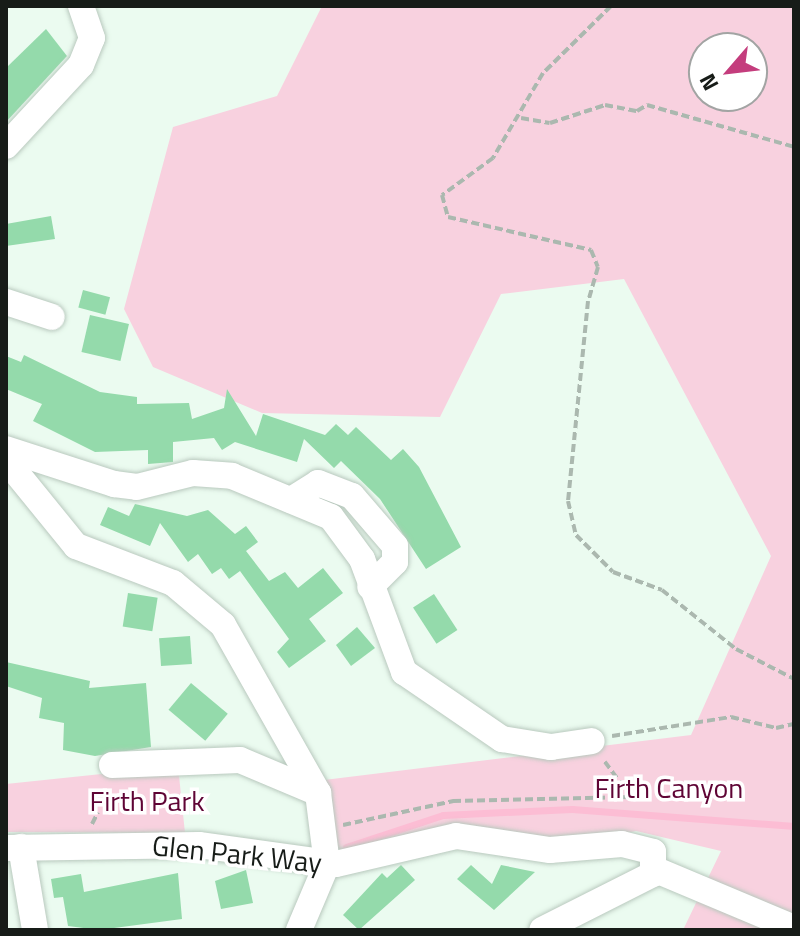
<!DOCTYPE html>
<style>
body{margin:0}
#map{position:relative;width:800px;height:936px;overflow:hidden;background:#ebfbf0;font-family:"Titillium Web",sans-serif}
div>[style]{position:absolute}
.green>*{inset:0;background:#f8d1df}
.stream>*{height:7px;margin:-3.5px;padding:0 3.5px;transform-origin:3.5px;border-radius:3.5px;background:#fcbdd4}
.building>*{inset:0;background:#94daab;transform-origin:0 0}
.path>*{height:4px;margin-top:-2px;transform-origin:0;background:repeating-linear-gradient(90deg,#abb8af 0 8px,transparent 0 12px)}
.roads{filter:drop-shadow(0 0 2px #b9c9be) drop-shadow(0 0 2px #b9c9be)}
.minor>*{height:26px;margin:-13px;padding:0 13px;transform-origin:13px;border-radius:13px;background:#fff}
span{translate:-50% -50%;white-space:nowrap;text-align:center;line-height:1.15;-webkit-text-stroke:7px #fff;paint-order:stroke}
.park-label{font-size:28px;color:#5f0435}
.street-label{font-size:28px;color:#171c18}
.frame{position:absolute;inset:0;border:8px solid #171c18;pointer-events:none}
.north{position:absolute;left:688px;top:32px;width:80px;height:80px;box-sizing:border-box;background:#fff;border:2px solid #a2a4a3;border-radius:50%;rotate:242deg;font-size:22px;font-weight:700;line-height:32px;text-align:center;color:#171c18}
.north::after{content:'';display:block;margin:auto;width:28px;height:36px;background:#c43d7d;clip-path:polygon(50% 0,100% 100%,50% 72%,0 100%)}
</style>
<div id="map">
<div class="green">
<div style="clip-path:polygon(evenodd,322px 6px,794px 6px,794px 930px,683px 930px,721px 851px,636px 831px,562px 845px,442px 828px,335px 854px,324px 780px,691px 735px,771px 556px,624px 279px,501px 294px,440px 417px,262px 413px,153px 367px,124px 309px,173px 127px,277px 96px,322px 6px,704px 48px,752px 48px,752px 96px,704px 96px,704px 48px)"></div>
<div style="clip-path:polygon(178px 766px,185px 833px,6px 832px,6px 784px)"></div>
</div>
<div class="stream">
<div style="left:346px;top:847px;width:102px;rotate:-18.3deg"></div>
<div style="left:443px;top:815px;width:129px;rotate:-2.7deg"></div>
<div style="left:572px;top:809px;width:223px;rotate:4.4deg"></div>
</div>
<div class="building">
<div style="clip-path:polygon(46px 29px,67px 56px,6px 122px,6px 68px)"></div>
<div style="clip-path:polygon(51px 216px,55px 239px,6px 246px,6px 224px)"></div>
<div style="left:83px;top:290px;width:28px;height:18px;rotate:15deg"></div>
<div style="left:90px;top:315px;width:40px;height:38px;rotate:13deg"></div>
<div style="clip-path:polygon(24px 355px,100px 392px,137px 397px,137px 404px,189px 403px,192px 419px,224px 408px,227px 389px,256px 436px,263px 414px,325px 435px,336px 424px,348px 435px,356px 427px,391px 460px,403px 449px,419px 467px,461px 547px,426px 569px,380px 499px,341px 461px,334px 468px,304px 439px,297px 462px,235px 442px,222px 450px,214px 438px,173px 442px,173px 462px,148px 464px,148px 450px,95px 452px,33px 421px,42px 404px,6px 389px,6px 356px,21px 362px)"></div>
<div style="clip-path:polygon(135px 504px,187px 516px,208px 510px,235px 534px,246px 526px,258px 542px,246px 551px,269px 581px,285px 572px,298px 588px,323px 568px,343px 593px,309px 619px,326px 641px,289px 668px,277px 652px,289px 639px,240px 571px,229px 579px,221px 568px,212px 574px,198px 554px,188px 562px,160px 523px,150px 546px,100px 525px,108px 507px,129px 516px)"></div>
<div style="left:128px;top:593px;width:30px;height:34px;rotate:9deg"></div>
<div style="left:434px;top:594px;width:43px;height:25px;rotate:57deg"></div>
<div style="clip-path:polygon(357px 627px,375px 648px,351px 666px,336px 645px)"></div>
<div style="left:190px;top:636px;width:28px;height:31px;rotate:86deg"></div>
<div style="clip-path:polygon(6px 662px,90px 681px,89px 688px,146px 683px,151px 747px,95px 756px,63px 750px,64px 723px,39px 718px,42px 698px,6px 686px)"></div>
<div style="left:191px;top:683px;width:48px;height:35px;rotate:40deg"></div>
<div style="clip-path:polygon(401px 865px,415px 880px,359px 930px,343px 915px,382px 873px,387px 878px)"></div>
<div style="clip-path:polygon(471px 865px,492px 884px,501px 865px,535px 872px,494px 910px,457px 879px)"></div>
<div style="clip-path:polygon(246px 870px,253px 903px,221px 909px,215px 881px)"></div>
<div style="clip-path:polygon(178px 873px,182px 919px,99px 930px,68px 926px,63px 897px,54px 898px,51px 879px,81px 874px,84px 892px)"></div>
</div>
<div class="path">
<div style="left:611px;top:6px;width:95px;rotate:135.4deg"></div>
<div style="left:543px;top:73px;width:99px;rotate:120.5deg"></div>
<div style="left:493px;top:158px;width:63px;rotate:144deg"></div>
<div style="left:442px;top:195px;width:23px;rotate:75deg"></div>
<div style="left:448px;top:217px;width:147px;rotate:13deg"></div>
<div style="left:591px;top:250px;width:18px;rotate:68deg"></div>
<div style="left:598px;top:267px;width:35px;rotate:106deg"></div>
<div style="left:588px;top:301px;width:201px;rotate:95.7deg"></div>
<div style="left:568px;top:501px;width:35px;rotate:77deg"></div>
<div style="left:576px;top:535px;width:52px;rotate:45deg"></div>
<div style="left:613px;top:572px;width:52px;rotate:20.2deg"></div>
<div style="left:662px;top:590px;width:95px;rotate:38.6deg"></div>
<div style="left:736px;top:649px;width:65px;rotate:27.3deg"></div>
<div style="left:521px;top:118px;width:29px;rotate:10deg"></div>
<div style="left:550px;top:123px;width:58px;rotate:-18.1deg"></div>
<div style="left:605px;top:105px;width:33px;rotate:11deg"></div>
<div style="left:637px;top:111px;width:12px;rotate:-31deg"></div>
<div style="left:647px;top:105px;width:153px;rotate:15.9deg"></div>
<div style="left:612px;top:736px;width:121px;rotate:-9.1deg"></div>
<div style="left:731px;top:717px;width:46px;rotate:13.7deg"></div>
<div style="left:776px;top:728px;width:18px;rotate:-13deg"></div>
<div style="left:92px;top:824px;width:13px;rotate:-63deg"></div>
<div style="left:343px;top:825px;width:113px;rotate:-12.3deg"></div>
<div style="left:453px;top:801px;width:178px;rotate:-1.3deg"></div>
<div style="left:631px;top:797px;width:44px;rotate:-126.6deg"></div>
</div>
<div class="roads">
<div class="minor">
<div style="left:6px;top:146px;width:110px;rotate:-47.2deg"></div>
<div style="left:81px;top:65px;width:29px;rotate:-68deg"></div>
<div style="left:92px;top:38px;width:34px;rotate:-109deg"></div>
<div style="left:6px;top:302px;width:48px;rotate:18.1deg"></div>
<div style="left:6px;top:449px;width:114px;rotate:18deg"></div>
<div style="left:114px;top:484px;width:23px;rotate:7deg"></div>
<div style="left:137px;top:487px;width:58px;rotate:-14deg"></div>
<div style="left:193px;top:473px;width:39px;rotate:4deg"></div>
<div style="left:232px;top:476px;width:107px;rotate:22.5deg"></div>
<div style="left:331px;top:517px;width:52px;rotate:53.6deg"></div>
<div style="left:362px;top:559px;width:121px;rotate:69.6deg"></div>
<div style="left:404px;top:672px;width:119px;rotate:34.4deg"></div>
<div style="left:502px;top:739px;width:50px;rotate:9.3deg"></div>
<div style="left:551px;top:747px;width:41px;rotate:-8.3deg"></div>
<div style="left:6px;top:460px;width:111px;rotate:50.9deg"></div>
<div style="left:76px;top:546px;width:104px;rotate:20.9deg"></div>
<div style="left:173px;top:583px;width:65px;rotate:40deg"></div>
<div style="left:223px;top:625px;width:193px;rotate:60.5deg"></div>
<div style="left:318px;top:793px;width:72px;rotate:82.8deg"></div>
<div style="left:327px;top:864px;width:72px;rotate:113deg"></div>
<div style="left:291px;top:500px;width:32px;rotate:-32deg"></div>
<div style="left:318px;top:483px;width:36px;rotate:21deg"></div>
<div style="left:352px;top:496px;width:66px;rotate:49.3deg"></div>
<div style="left:395px;top:546px;width:16px;rotate:90deg"></div>
<div style="left:395px;top:562px;width:35px;rotate:135deg"></div>
<div style="left:112px;top:765px;width:128px;rotate:-2.2deg"></div>
<div style="left:240px;top:760px;width:85px;rotate:22.9deg"></div>
<div style="left:21px;top:847px;width:84px;rotate:80.4deg"></div>
<div style="left:6px;top:848px;width:193px;rotate:-0.9deg"></div>
<div style="left:199px;top:845px;width:138px;rotate:7.9deg"></div>
<div style="left:336px;top:864px;width:123px;rotate:-13.1deg"></div>
<div style="left:456px;top:836px;width:95px;rotate:8.5deg"></div>
<div style="left:550px;top:850px;width:72px;rotate:-4.8deg"></div>
<div style="left:622px;top:844px;width:32px;rotate:14deg"></div>
<div style="left:653px;top:852px;width:22px;rotate:90deg"></div>
<div style="left:653px;top:874px;width:124px;rotate:153.2deg"></div>
<div style="left:656px;top:870px;width:144px;rotate:22.8deg"></div>
</div>
</div>
<div class="park-label">
<span style="left:669px;top:788px">Firth Canyon</span>
<span style="left:147px;top:801px">Firth Park</span>
</div>
<div class="street-label">
<span style="left:237px;top:854px;rotate:6deg">Glen Park Way</span>
</div>
<div class="frame"></div>
<div class="north">N</div>
</div>
